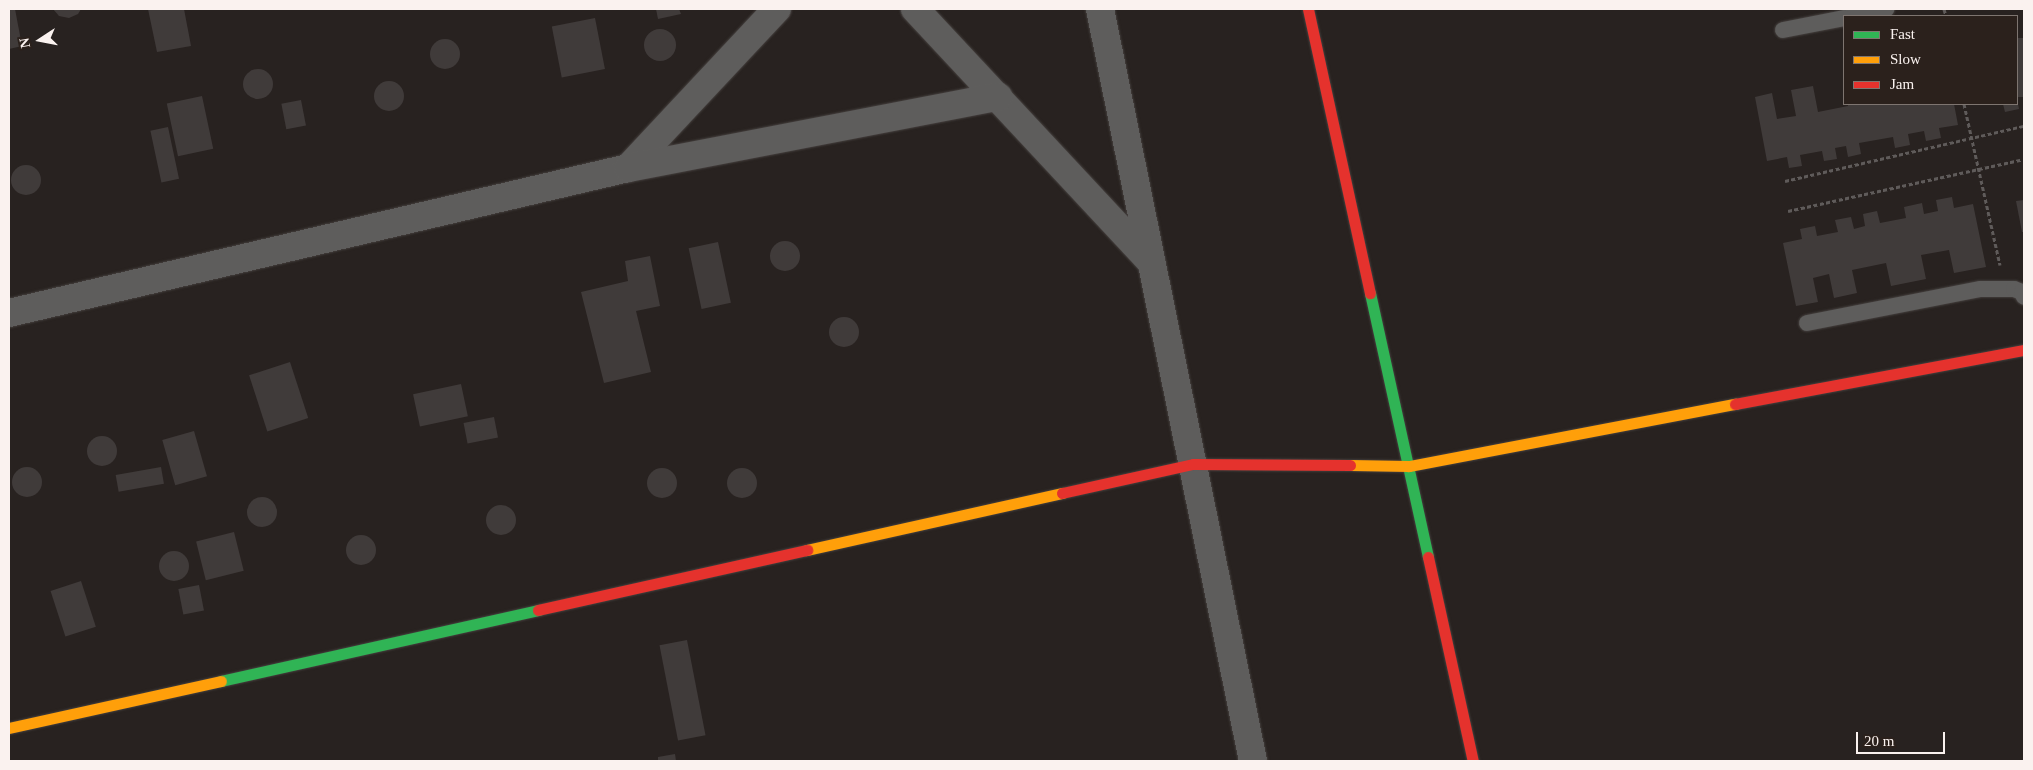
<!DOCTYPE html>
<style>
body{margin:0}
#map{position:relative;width:2033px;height:770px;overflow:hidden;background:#282220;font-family:"Times New Roman",serif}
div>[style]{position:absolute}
.building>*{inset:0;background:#403b3a;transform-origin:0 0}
.round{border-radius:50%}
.path>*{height:3px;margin-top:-1.5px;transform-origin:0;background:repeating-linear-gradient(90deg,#5f5b5a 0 4px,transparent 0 6.5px)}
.roads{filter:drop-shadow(0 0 1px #45403e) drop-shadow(0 0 1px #45403e)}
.lane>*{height:16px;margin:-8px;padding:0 8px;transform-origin:8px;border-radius:8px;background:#5e5d5c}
.street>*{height:28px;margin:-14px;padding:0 14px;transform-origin:14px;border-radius:14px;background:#5e5d5c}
.fast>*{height:11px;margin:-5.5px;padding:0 5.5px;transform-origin:5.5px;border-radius:5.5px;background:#30b455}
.slow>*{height:11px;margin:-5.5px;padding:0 5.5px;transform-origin:5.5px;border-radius:5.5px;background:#ff9f0a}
.jam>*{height:11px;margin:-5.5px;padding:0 5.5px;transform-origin:5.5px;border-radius:5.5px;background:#e5322d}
span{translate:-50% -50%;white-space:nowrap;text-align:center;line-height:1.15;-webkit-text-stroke:4px #2b211c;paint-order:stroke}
.frame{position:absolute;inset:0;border:10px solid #faf2ef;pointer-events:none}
.legend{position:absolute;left:1843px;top:15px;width:175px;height:90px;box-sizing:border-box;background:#2b211c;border:1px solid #7e7570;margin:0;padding:6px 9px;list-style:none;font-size:15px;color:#faf2ef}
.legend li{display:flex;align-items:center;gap:10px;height:25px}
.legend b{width:25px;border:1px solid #7e7570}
.north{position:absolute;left:15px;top:15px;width:50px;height:50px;-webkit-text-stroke:4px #2b211c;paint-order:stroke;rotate:259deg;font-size:14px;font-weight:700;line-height:20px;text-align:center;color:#faf2ef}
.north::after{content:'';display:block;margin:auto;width:18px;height:22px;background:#faf2ef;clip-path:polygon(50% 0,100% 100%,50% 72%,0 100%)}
.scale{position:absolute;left:1856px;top:732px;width:89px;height:22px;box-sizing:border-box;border:2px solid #faf2ef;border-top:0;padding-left:6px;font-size:15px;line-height:18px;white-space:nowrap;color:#faf2ef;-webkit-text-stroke:4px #2b211c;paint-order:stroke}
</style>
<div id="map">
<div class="building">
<div style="clip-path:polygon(9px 9px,15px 9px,22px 46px,9px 49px)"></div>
<div style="clip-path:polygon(53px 9px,81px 9px,78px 14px,69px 18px,59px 16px)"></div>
<div style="clip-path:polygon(148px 9px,184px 9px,191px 46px,157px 52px)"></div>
<div style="clip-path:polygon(656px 9px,679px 9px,681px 14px,658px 19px)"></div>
<div style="left:595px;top:18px;width:52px;height:44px;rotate:79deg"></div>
<div class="round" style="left:644px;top:29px;width:32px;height:32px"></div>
<div style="left:2024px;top:38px;width:59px;height:7px;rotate:90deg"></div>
<div class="round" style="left:430px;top:39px;width:30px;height:30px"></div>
<div class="round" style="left:243px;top:69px;width:30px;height:30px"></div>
<div class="round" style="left:374px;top:81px;width:30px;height:30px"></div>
<div style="clip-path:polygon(1813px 86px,1818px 112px,1848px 106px,1848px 104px,1954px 104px,1958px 125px,1939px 128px,1941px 138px,1926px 141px,1924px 131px,1908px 134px,1910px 145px,1895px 148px,1893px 137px,1859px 143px,1861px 154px,1848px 157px,1846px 146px,1835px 148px,1837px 159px,1824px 161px,1822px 151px,1800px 155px,1802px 166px,1789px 168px,1787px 157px,1767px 161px,1755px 97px,1772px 93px,1777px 119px,1796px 116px,1791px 90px)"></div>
<div style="left:202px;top:96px;width:54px;height:36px;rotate:78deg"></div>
<div style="left:301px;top:100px;width:26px;height:20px;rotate:79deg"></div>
<div style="clip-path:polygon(2003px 104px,2018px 104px,2019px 109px,2005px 112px)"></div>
<div style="left:168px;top:127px;width:53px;height:18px;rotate:78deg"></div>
<div class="round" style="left:11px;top:165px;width:30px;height:30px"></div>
<div style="clip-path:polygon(1952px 197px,1954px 208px,1973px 204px,1986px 267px,1954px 273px,1949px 250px,1921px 255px,1926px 279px,1891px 286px,1886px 263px,1852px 270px,1857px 293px,1834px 298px,1829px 274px,1813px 278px,1818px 302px,1796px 306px,1783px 243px,1802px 239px,1800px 229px,1815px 226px,1817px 236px,1838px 232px,1835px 220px,1851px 217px,1854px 229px,1865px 226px,1863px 214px,1877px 211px,1880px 223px,1906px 218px,1904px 207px,1922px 203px,1924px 214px,1938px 211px,1936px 200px)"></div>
<div style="clip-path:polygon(2024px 200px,2024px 232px,2022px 232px,2016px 201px)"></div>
<div class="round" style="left:770px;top:241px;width:30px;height:30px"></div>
<div style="left:718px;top:242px;width:62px;height:30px;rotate:78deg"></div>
<div style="clip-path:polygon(650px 256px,660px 306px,636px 311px,651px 372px,604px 383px,581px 292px,628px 281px,625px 261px)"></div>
<div class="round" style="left:829px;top:317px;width:30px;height:30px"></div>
<div style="left:290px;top:362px;width:59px;height:43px;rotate:72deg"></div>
<div style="left:461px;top:384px;width:33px;height:49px;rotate:78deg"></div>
<div style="left:494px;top:417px;width:21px;height:31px;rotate:79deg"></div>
<div style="left:194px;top:431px;width:47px;height:33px;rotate:74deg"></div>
<div class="round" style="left:87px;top:436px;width:30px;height:30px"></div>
<div class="round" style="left:12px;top:467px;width:30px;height:30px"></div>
<div style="left:161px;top:467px;width:17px;height:46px;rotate:80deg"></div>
<div class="round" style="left:727px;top:468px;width:30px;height:30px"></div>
<div class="round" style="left:647px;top:468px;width:30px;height:30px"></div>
<div class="round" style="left:247px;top:497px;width:30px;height:30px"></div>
<div class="round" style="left:486px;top:505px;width:30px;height:30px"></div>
<div style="left:234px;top:532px;width:40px;height:39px;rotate:76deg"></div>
<div class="round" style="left:346px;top:535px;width:30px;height:30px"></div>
<div class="round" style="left:159px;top:551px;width:30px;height:30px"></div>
<div style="left:81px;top:581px;width:48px;height:32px;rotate:72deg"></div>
<div style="left:199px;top:585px;width:26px;height:21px;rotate:79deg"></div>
<div style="left:687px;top:640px;width:97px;height:28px;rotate:79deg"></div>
<div style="clip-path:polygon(675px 754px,676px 761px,658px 761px,658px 757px)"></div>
</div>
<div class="path">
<div style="left:1944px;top:9px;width:7px;rotate:74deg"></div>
<div style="left:1964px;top:104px;width:165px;rotate:77.4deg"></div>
<div style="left:1785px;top:181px;width:245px;rotate:-13deg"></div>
<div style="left:1788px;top:211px;width:242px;rotate:-12.4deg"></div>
</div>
<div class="roads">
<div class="lane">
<div style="left:1851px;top:16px;width:36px;rotate:-11deg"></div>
<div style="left:1783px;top:30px;width:62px;rotate:-11.1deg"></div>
<div style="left:1807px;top:323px;width:177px;rotate:-11.1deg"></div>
<div style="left:1981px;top:289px;width:33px"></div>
<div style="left:2014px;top:289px;width:9px;rotate:21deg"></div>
<div style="left:2022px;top:292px;width:5px;rotate:68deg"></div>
</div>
<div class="street">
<div style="left:915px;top:9px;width:346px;rotate:47deg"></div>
<div style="left:1100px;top:9px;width:767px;rotate:78.5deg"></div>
<div style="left:628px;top:168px;width:218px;rotate:-46.9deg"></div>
<div style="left:9px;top:313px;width:636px;rotate:-13.18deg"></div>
<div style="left:628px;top:168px;width:377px;rotate:-10.9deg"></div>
</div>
<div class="fast">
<div style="left:1370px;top:293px;width:270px;rotate:77.6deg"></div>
<div style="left:221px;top:681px;width:325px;rotate:-12.6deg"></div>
</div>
<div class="slow">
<div style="left:1350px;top:465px;width:59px;rotate:1deg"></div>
<div style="left:1409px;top:466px;width:332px;rotate:-10.8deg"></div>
<div style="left:807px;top:550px;width:261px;rotate:-12.6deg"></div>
<div style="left:9px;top:728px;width:217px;rotate:-12.5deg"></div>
</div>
<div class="jam">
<div style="left:1308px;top:9px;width:291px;rotate:77.7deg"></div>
<div style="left:1735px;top:404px;width:294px;rotate:-10.6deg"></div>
<div style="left:1062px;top:493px;width:134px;rotate:-12.5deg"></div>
<div style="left:1193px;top:464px;width:157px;rotate:0.4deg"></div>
<div style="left:1428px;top:557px;width:209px;rotate:77.6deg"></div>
<div style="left:538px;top:610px;width:276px;rotate:-12.6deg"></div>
</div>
</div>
<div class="frame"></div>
<ul class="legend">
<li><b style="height:6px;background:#30b455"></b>Fast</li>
<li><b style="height:6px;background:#ff9f0a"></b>Slow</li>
<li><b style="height:6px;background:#e5322d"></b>Jam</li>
</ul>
<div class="north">N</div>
<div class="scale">20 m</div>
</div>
